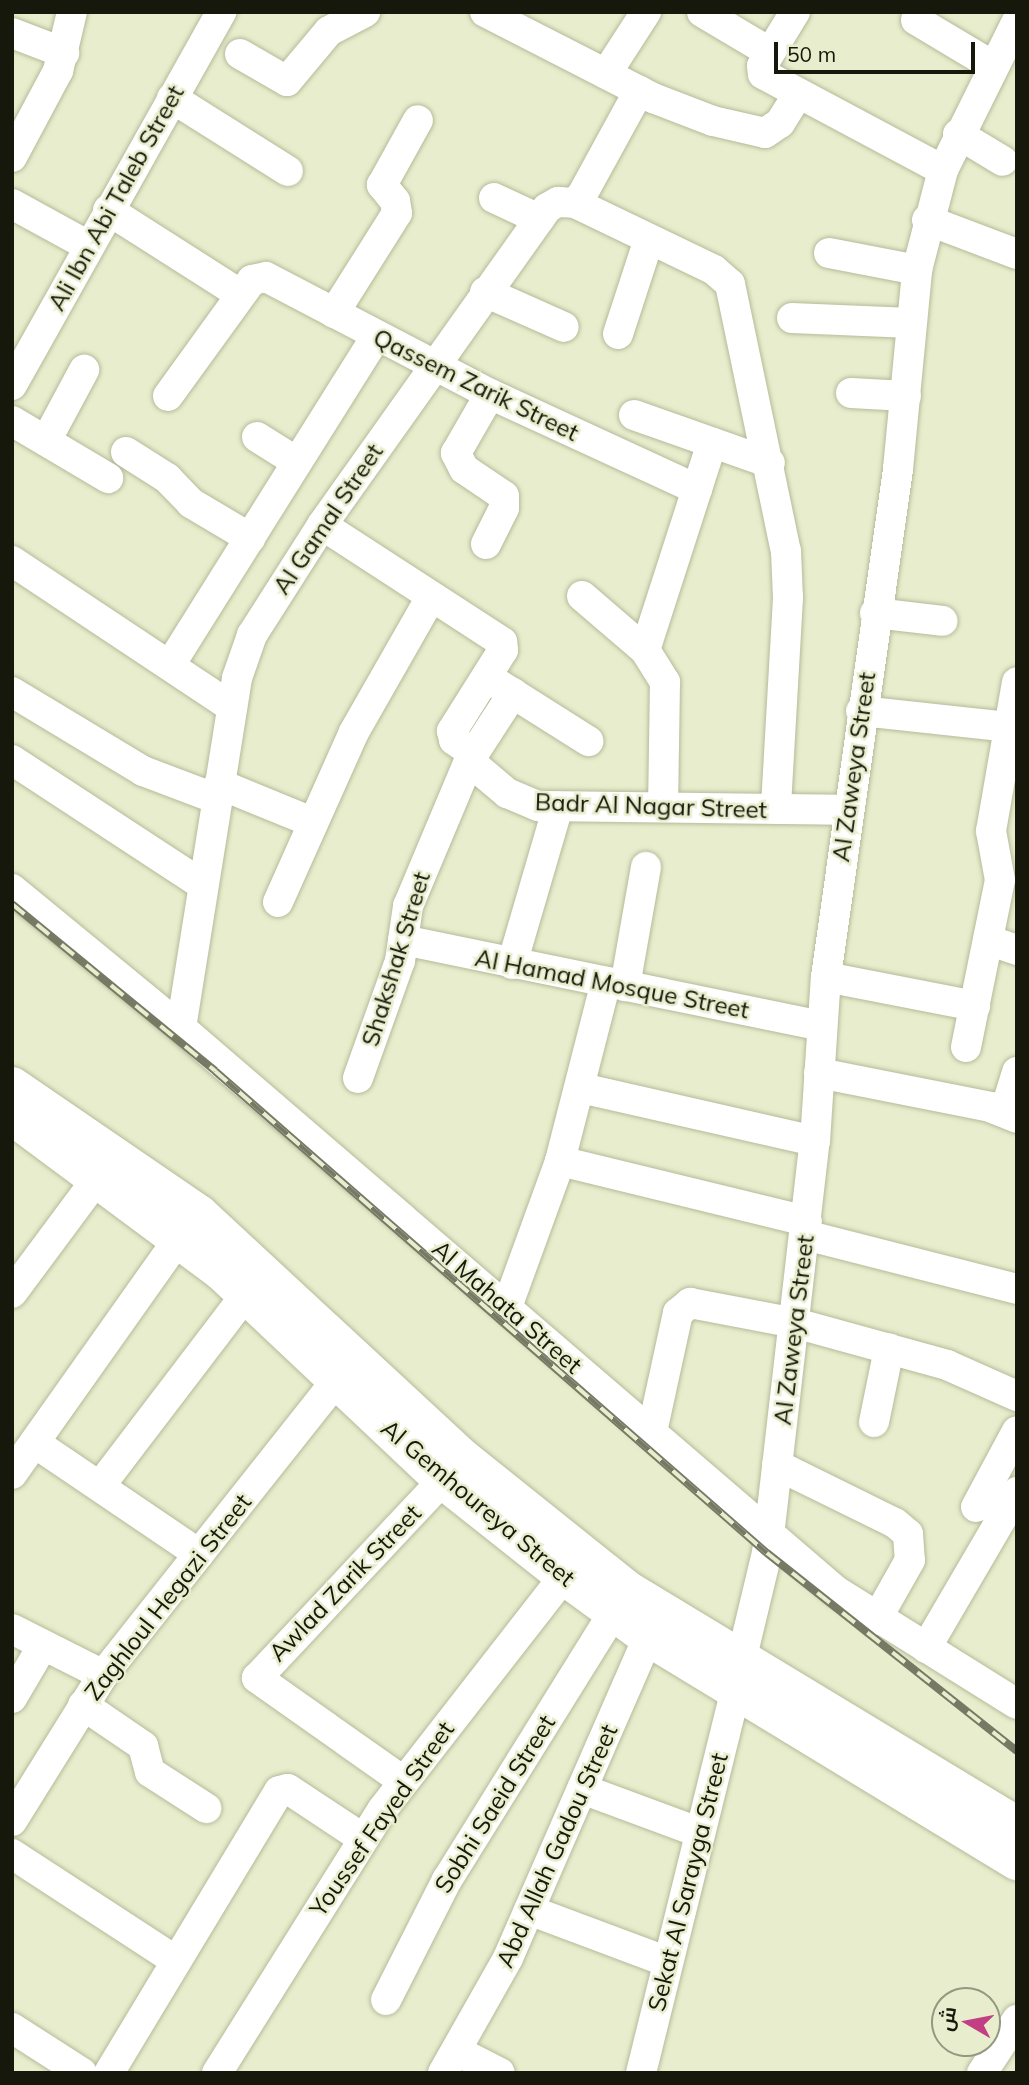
<!DOCTYPE html>
<meta charset="utf-8">
<style>
body{margin:0}
#map{position:relative;width:1029px;height:2085px;overflow:hidden;background:#e8eecd;font-family:Mulish,Cairo,sans-serif}
div>[style]{position:absolute}
.roads{filter:drop-shadow(0 0 2px #b5bb9a) drop-shadow(0 0 2px #b5bb9a)}
.street>*{height:30px;margin:-15px;padding:0 15px;transform-origin:15px;border-radius:15px;background:#fff}
.secondary>*{height:38px;margin:-19px;padding:0 19px;transform-origin:19px;border-radius:19px;background:#fff}
.rail>*{height:8px;margin-top:-4px;transform-origin:0;background:repeating-linear-gradient(90deg,#e8eecd 0 16px,#767a64 0 32px);box-sizing:border-box;border-block:2px solid #767a64}
span{translate:-50% -50%;white-space:nowrap;text-align:center;line-height:1.15;-webkit-text-stroke:5px #e8eecd;paint-order:stroke}
.street-label{font-size:24px;color:#16180c}
.frame{position:absolute;inset:0;border:14px solid #16180c;pointer-events:none}
.north{position:absolute;left:931px;top:1987px;width:70px;height:70px;box-sizing:border-box;background:#e8eecd;border:2px solid #949880;border-radius:50%;rotate:280deg;font-size:19px;font-weight:700;line-height:28px;text-align:center;color:#16180c}
.north::after{content:'';display:block;margin:auto;width:24px;height:32px;background:#c33f83;clip-path:polygon(50% 0,100% 100%,50% 72%,0 100%)}
.scale{position:absolute;left:774px;top:42px;width:201px;height:32px;box-sizing:border-box;border:4px solid #16180c;border-top:0;padding-left:9px;font-size:21px;line-height:24px;white-space:nowrap;color:#16180c;-webkit-text-stroke:5px #e8eecd;paint-order:stroke}
</style>
<div id="map">
<div class="roads">
<div class="street">
<div style="left:485px;top:12px;width:189px;rotate:27.1deg"></div>
<div style="left:653px;top:98px;width:64px;rotate:21deg"></div>
<div style="left:713px;top:121px;width:53px;rotate:13deg"></div>
<div style="left:765px;top:133px;width:18px;rotate:-34deg"></div>
<div style="left:780px;top:123px;width:34px;rotate:-58deg"></div>
<div style="left:702px;top:12px;width:78px;rotate:30.8deg"></div>
<div style="left:795px;top:12px;width:63px;rotate:121.4deg"></div>
<div style="left:762px;top:66px;width:8px;rotate:83deg"></div>
<div style="left:763px;top:74px;width:204px;rotate:28.1deg"></div>
<div style="left:916px;top:20px;width:90px;rotate:30.9deg"></div>
<div style="left:12px;top:33px;width:56px;rotate:21deg"></div>
<div style="left:240px;top:54px;width:54px;rotate:29.9deg"></div>
<div style="left:287px;top:81px;width:65px;rotate:-50deg"></div>
<div style="left:329px;top:31px;width:41px;rotate:-27.8deg"></div>
<div style="left:606px;top:74px;width:74px;rotate:-57.2deg"></div>
<div style="left:172px;top:98px;width:137px;rotate:32.2deg"></div>
<div style="left:958px;top:134px;width:52px;rotate:31deg"></div>
<div style="left:12px;top:157px;width:98px;rotate:-61.9deg"></div>
<div style="left:58px;top:71px;width:61px;rotate:-76.7deg"></div>
<div style="left:494px;top:198px;width:50px;rotate:25deg"></div>
<div style="left:575px;top:203px;width:154px;rotate:25.7deg"></div>
<div style="left:714px;top:270px;width:21px;rotate:41deg"></div>
<div style="left:730px;top:284px;width:273px;rotate:78.2deg"></div>
<div style="left:786px;top:551px;width:47px;rotate:87.6deg"></div>
<div style="left:788px;top:598px;width:211px;rotate:93.3deg"></div>
<div style="left:12px;top:204px;width:85px;rotate:28.7deg"></div>
<div style="left:108px;top:210px;width:156px;rotate:32.5deg"></div>
<div style="left:927px;top:220px;width:96px;rotate:20.7deg"></div>
<div style="left:829px;top:253px;width:90px;rotate:10.9deg"></div>
<div style="left:485px;top:292px;width:86px;rotate:23.9deg"></div>
<div style="left:334px;top:313px;width:118px;rotate:-57.8deg"></div>
<div style="left:397px;top:213px;width:12px;rotate:-99deg"></div>
<div style="left:395px;top:201px;width:21px;rotate:-129deg"></div>
<div style="left:382px;top:185px;width:74px;rotate:-61deg"></div>
<div style="left:792px;top:318px;width:119px;rotate:2.4deg"></div>
<div style="left:618px;top:334px;width:100px;rotate:-71.9deg"></div>
<div style="left:12px;top:385px;width:428px;rotate:-60.7deg"></div>
<div style="left:851px;top:393px;width:55px;rotate:3.1deg"></div>
<div style="left:168px;top:396px;width:143px;rotate:-54.1deg"></div>
<div style="left:252px;top:280px;width:14px;rotate:-12deg"></div>
<div style="left:266px;top:277px;width:253px;rotate:27.6deg"></div>
<div style="left:490px;top:394px;width:228px;rotate:24.7deg"></div>
<div style="left:634px;top:415px;width:144px;rotate:19.4deg"></div>
<div style="left:12px;top:421px;width:112px;rotate:30.7deg"></div>
<div style="left:257px;top:437px;width:47px;rotate:32deg"></div>
<div style="left:46px;top:441px;width:81px;rotate:-61.8deg"></div>
<div style="left:126px;top:452px;width:49px;rotate:32.4deg"></div>
<div style="left:167px;top:478px;width:35px;rotate:46deg"></div>
<div style="left:191px;top:503px;width:69px;rotate:30.7deg"></div>
<div style="left:322px;top:525px;width:215px;rotate:33deg"></div>
<div style="left:502px;top:642px;width:8px;rotate:83deg"></div>
<div style="left:503px;top:650px;width:96px;rotate:122.2deg"></div>
<div style="left:452px;top:731px;width:9px;rotate:77deg"></div>
<div style="left:454px;top:740px;width:23px;rotate:34deg"></div>
<div style="left:486px;top:544px;width:40px;rotate:-63.4deg"></div>
<div style="left:504px;top:508px;width:12px;rotate:-90deg"></div>
<div style="left:504px;top:496px;width:48px;rotate:-146deg"></div>
<div style="left:464px;top:469px;width:18px;rotate:-117deg"></div>
<div style="left:456px;top:453px;width:68px;rotate:-60deg"></div>
<div style="left:12px;top:561px;width:264px;rotate:33.6deg"></div>
<div style="left:582px;top:596px;width:83px;rotate:40.6deg"></div>
<div style="left:645px;top:650px;width:38px;rotate:58deg"></div>
<div style="left:665px;top:682px;width:125px;rotate:90.9deg"></div>
<div style="left:875px;top:613px;width:68px;rotate:6.7deg"></div>
<div style="left:645px;top:650px;width:218px;rotate:-72.1deg"></div>
<div style="left:170px;top:665px;width:387px;rotate:-57.9deg"></div>
<div style="left:498px;top:684px;width:107px;rotate:32.3deg"></div>
<div style="left:12px;top:692px;width:153px;rotate:31.1deg"></div>
<div style="left:143px;top:771px;width:79px;rotate:20.7deg"></div>
<div style="left:861px;top:711px;width:149px;rotate:6.2deg"></div>
<div style="left:12px;top:760px;width:228px;rotate:33.2deg"></div>
<div style="left:469px;top:761px;width:50px;rotate:40.1deg"></div>
<div style="left:507px;top:793px;width:34px;rotate:23deg"></div>
<div style="left:538px;top:806px;width:309px;rotate:0.7deg"></div>
<div style="left:219px;top:784px;width:100px;rotate:22.2deg"></div>
<div style="left:12px;top:889px;width:219px;rotate:39.4deg"></div>
<div style="left:181px;top:1028px;width:864px;rotate:40.68deg"></div>
<div style="left:836px;top:1591px;width:213px;rotate:32deg"></div>
<div style="left:278px;top:902px;width:186px;rotate:-65.9deg"></div>
<div style="left:354px;top:732px;width:155px;rotate:-60.3deg"></div>
<div style="left:403px;top:940px;width:427px;rotate:11.6deg"></div>
<div style="left:988px;top:940px;width:31px;rotate:19deg"></div>
<div style="left:512px;top:964px;width:164px;rotate:-73.7deg"></div>
<div style="left:826px;top:977px;width:152px;rotate:11deg"></div>
<div style="left:625px;top:986px;width:121px;rotate:-80deg"></div>
<div style="left:181px;top:1028px;width:354px;rotate:-80.9deg"></div>
<div style="left:237px;top:678px;width:46px;rotate:-70.8deg"></div>
<div style="left:252px;top:635px;width:130px;rotate:-57.5deg"></div>
<div style="left:322px;top:525px;width:389px;rotate:-54.6deg"></div>
<div style="left:547px;top:208px;width:13px;rotate:-29deg"></div>
<div style="left:558px;top:202px;width:17px;rotate:3deg"></div>
<div style="left:575px;top:203px;width:11px;rotate:-49deg"></div>
<div style="left:582px;top:195px;width:119px;rotate:-61.3deg"></div>
<div style="left:966px;top:1047px;width:170px;rotate:-78.5deg"></div>
<div style="left:1000px;top:880px;width:50px;rotate:-100.4deg"></div>
<div style="left:991px;top:831px;width:151px;rotate:-80.1deg"></div>
<div style="left:819px;top:1073px;width:174px;rotate:11.2deg"></div>
<div style="left:990px;top:1107px;width:29px;rotate:22deg"></div>
<div style="left:358px;top:1078px;width:124px;rotate:-70.3deg"></div>
<div style="left:400px;top:961px;width:56px;rotate:-81.7deg"></div>
<div style="left:408px;top:906px;width:157px;rotate:-67.2deg"></div>
<div style="left:469px;top:761px;width:81px;rotate:-57.1deg"></div>
<div style="left:581px;top:1088px;width:240px;rotate:12.8deg"></div>
<div style="left:1005px;top:1111px;width:41px;rotate:-72.9deg"></div>
<div style="left:560px;top:1161px;width:254px;rotate:13.7deg"></div>
<div style="left:805px;top:1235px;width:219px;rotate:14.3deg"></div>
<div style="left:12px;top:1293px;width:144px;rotate:-53.4deg"></div>
<div style="left:507px;top:1307px;width:155px;rotate:-70deg"></div>
<div style="left:560px;top:1161px;width:185px;rotate:-75.6deg"></div>
<div style="left:874px;top:1422px;width:75px;rotate:-78.4deg"></div>
<div style="left:652px;top:1432px;width:122px;rotate:-77.7deg"></div>
<div style="left:678px;top:1313px;width:16px;rotate:-40deg"></div>
<div style="left:690px;top:1303px;width:107px;rotate:10.8deg"></div>
<div style="left:795px;top:1323px;width:158px;rotate:15.4deg"></div>
<div style="left:947px;top:1365px;width:77px;rotate:23.9deg"></div>
<div style="left:35px;top:1443px;width:198px;rotate:34.1deg"></div>
<div style="left:777px;top:1465px;width:131px;rotate:26.2deg"></div>
<div style="left:895px;top:1523px;width:17px;rotate:40deg"></div>
<div style="left:908px;top:1534px;width:26px;rotate:86deg"></div>
<div style="left:910px;top:1560px;width:69px;rotate:119.5deg"></div>
<div style="left:12px;top:1474px;width:289px;rotate:-54.7deg"></div>
<div style="left:100px;top:1486px;width:243px;rotate:-52.7deg"></div>
<div style="left:976px;top:1507px;width:86px;rotate:-61.7deg"></div>
<div style="left:12px;top:1629px;width:102px;rotate:26.8deg"></div>
<div style="left:926px;top:1648px;width:181px;rotate:-59.7deg"></div>
<div style="left:741px;top:1661px;width:111px;rotate:-76.5deg"></div>
<div style="left:767px;top:1553px;width:415px;rotate:-83.4deg"></div>
<div style="left:815px;top:1141px;width:164px;rotate:-86.2deg"></div>
<div style="left:826px;top:977px;width:513px;rotate:-81.93deg"></div>
<div style="left:898px;top:469px;width:200px;rotate:-84.5deg"></div>
<div style="left:917px;top:270px;width:103px;rotate:-75.4deg"></div>
<div style="left:943px;top:170px;width:166px;rotate:-63.6deg"></div>
<div style="left:12px;top:1698px;width:61px;rotate:-59.7deg"></div>
<div style="left:83px;top:1705px;width:73px;rotate:34.3deg"></div>
<div style="left:143px;top:1746px;width:27px;rotate:75deg"></div>
<div style="left:150px;top:1772px;width:67px;rotate:32.7deg"></div>
<div style="left:403px;top:1781px;width:179px;rotate:-144.8deg"></div>
<div style="left:257px;top:1678px;width:272px;rotate:-46.8deg"></div>
<div style="left:582px;top:1789px;width:124px;rotate:20.3deg"></div>
<div style="left:12px;top:1821px;width:172px;rotate:-58.1deg"></div>
<div style="left:103px;top:1675px;width:375px;rotate:-51.6deg"></div>
<div style="left:12px;top:1854px;width:196px;rotate:33.1deg"></div>
<div style="left:529px;top:1910px;width:148px;rotate:20.5deg"></div>
<div style="left:386px;top:2000px;width:135px;rotate:-63.1deg"></div>
<div style="left:447px;top:1880px;width:316px;rotate:-58.1deg"></div>
<div style="left:12px;top:2028px;width:83px;rotate:32.7deg"></div>
<div style="left:457px;top:2051px;width:48px;rotate:27.1deg"></div>
<div style="left:109px;top:2073px;width:329px;rotate:-58.9deg"></div>
<div style="left:279px;top:1791px;width:9px;rotate:-13deg"></div>
<div style="left:288px;top:1789px;width:89px;rotate:33.5deg"></div>
<div style="left:217px;top:2073px;width:310px;rotate:-57.9deg"></div>
<div style="left:382px;top:1810px;width:296px;rotate:-52.1deg"></div>
<div style="left:443px;top:2073px;width:132px;rotate:-60.5deg"></div>
<div style="left:508px;top:1958px;width:372px;rotate:-66.4deg"></div>
<div style="left:641px;top:2073px;width:392px;rotate:-76.1deg"></div>
<div style="left:982px;top:2073px;width:64px;rotate:-56.6deg"></div>
</div>
<div class="secondary">
<div style="left:12px;top:1086px;width:227px;rotate:34.4deg"></div>
<div style="left:199px;top:1214px;width:361px;rotate:42.8deg"></div>
<div style="left:464px;top:1459px;width:208px;rotate:38.7deg"></div>
<div style="left:626px;top:1589px;width:457px;rotate:31.2deg"></div>
<div style="left:12px;top:1116px;width:262px;rotate:36.6deg"></div>
<div style="left:222px;top:1272px;width:303px;rotate:43.3deg"></div>
<div style="left:443px;top:1480px;width:154px;rotate:38.4deg"></div>
<div style="left:564px;top:1576px;width:104px;rotate:36deg"></div>
<div style="left:648px;top:1637px;width:432px;rotate:31.3deg"></div>
</div>
</div>
<div class="rail">
<div style="left:12px;top:904px;width:263px;rotate:39.4deg"></div>
<div style="left:215px;top:1071px;width:733px;rotate:41.13deg"></div>
<div style="left:767px;top:1553px;width:319px;rotate:38.4deg"></div>
</div>
<div class="street-label">
<span style="left:116px;top:198px;rotate:-61deg">Ali Ibn Abi Taleb Street</span>
<span style="left:476px;top:385px;rotate:26deg">Qassem Zarik Street</span>
<span style="left:328px;top:519px;rotate:-56deg">Al Gamal Street</span>
<span style="left:854px;top:767px;rotate:-82deg">Al Zaweya Street</span>
<span style="left:651px;top:806px;rotate:2deg">Badr Al Nagar Street</span>
<span style="left:396px;top:959px;rotate:-73deg">Shakshak Street</span>
<span style="left:612px;top:984px;rotate:11deg">Al Hamad Mosque Street</span>
<span style="left:507px;top:1307px;rotate:41deg">Al Mahata Street</span>
<span style="left:794px;top:1330px;rotate:-83deg">Al Zaweya Street</span>
<span style="left:478px;top:1503px;rotate:40deg">Al Gemhoureya Street</span>
<span style="left:345px;top:1583px;rotate:-46deg">Awlad Zarik Street</span>
<span style="left:168px;top:1597px;rotate:-52deg">Zaghloul Hegazi Street</span>
<span style="left:495px;top:1804px;rotate:-58deg">Sobhi Saeid Street</span>
<span style="left:382px;top:1819px;rotate:-55deg">Youssef Fayed Street</span>
<span style="left:557px;top:1846px;rotate:-66deg">Abd Allah Gadou Street</span>
<span style="left:688px;top:1882px;rotate:-76deg">Sekat Al Sarayga Street</span>
</div>
<div class="frame"></div>
<div class="north">ش</div>
<div class="scale">50 m</div>
</div>
